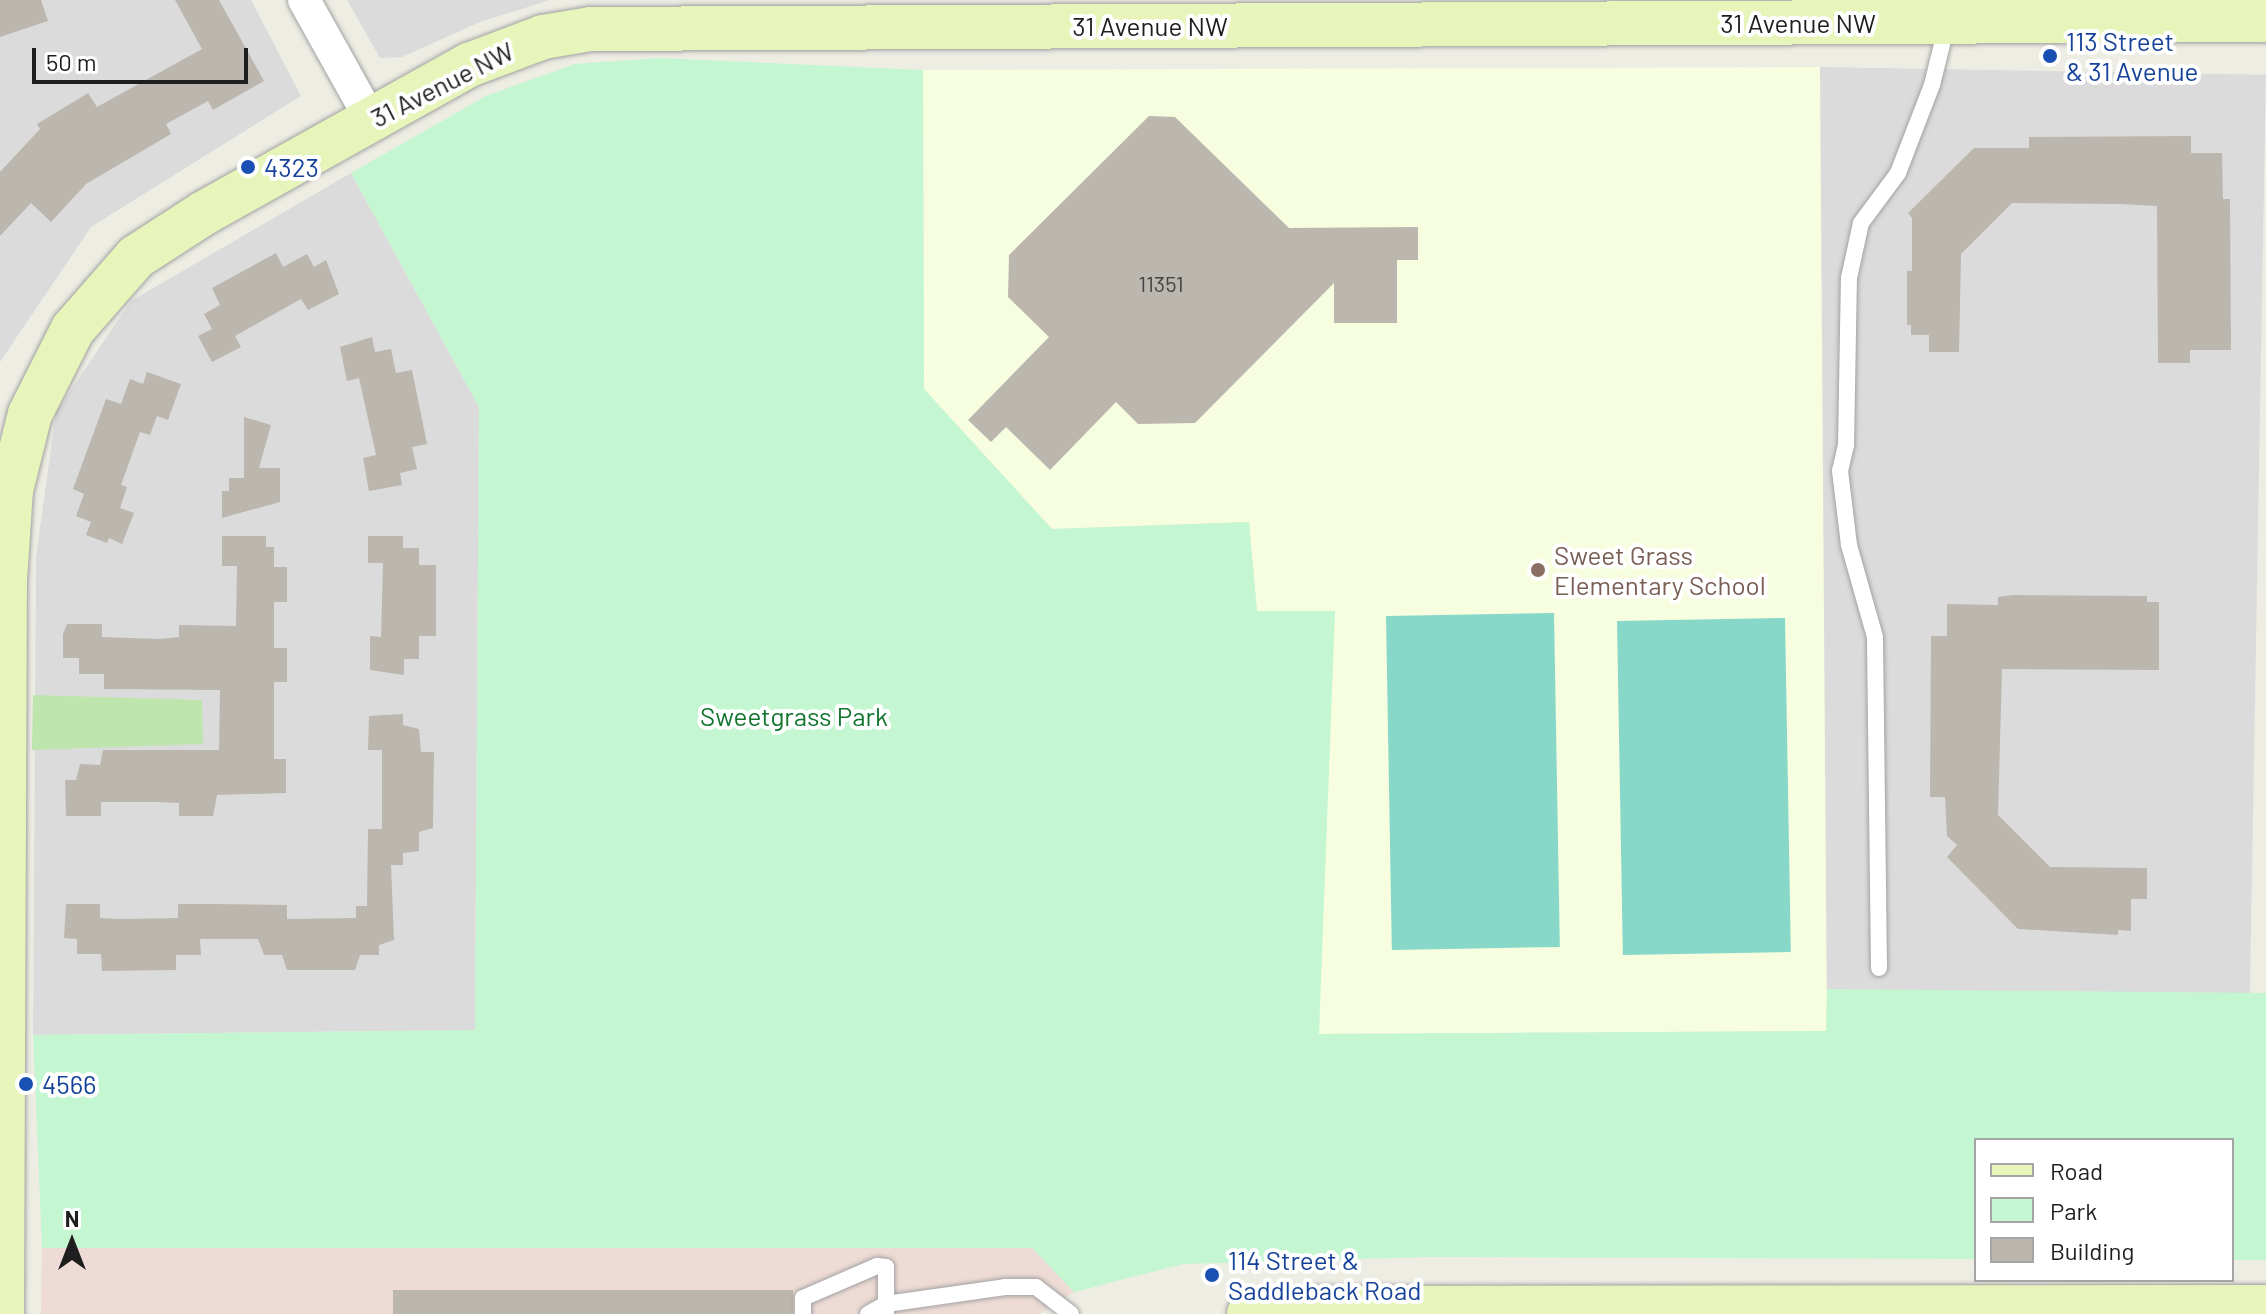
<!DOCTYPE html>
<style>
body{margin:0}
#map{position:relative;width:2266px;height:1314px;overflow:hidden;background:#eeede4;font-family:Barlow,sans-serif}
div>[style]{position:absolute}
.residential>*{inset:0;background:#dcdbdb;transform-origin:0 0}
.commercial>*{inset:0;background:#eedbd5}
.education>*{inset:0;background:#f7fddf}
.grass>*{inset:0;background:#bee5ad}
.park>*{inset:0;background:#c4f6d2}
.pitch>*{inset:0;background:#87d8c9;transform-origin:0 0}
.building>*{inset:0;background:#bbb6ae;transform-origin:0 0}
.roads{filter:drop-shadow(0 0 2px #a2a2a2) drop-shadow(0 0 2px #a2a2a2)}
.lane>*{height:16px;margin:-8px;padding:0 8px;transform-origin:8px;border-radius:8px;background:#fff}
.street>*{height:32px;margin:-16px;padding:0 16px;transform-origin:16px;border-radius:16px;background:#fff}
.secondary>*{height:44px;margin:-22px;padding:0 22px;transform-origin:22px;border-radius:22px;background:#e7f5bb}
.dots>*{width:22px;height:22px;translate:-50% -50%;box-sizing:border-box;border:4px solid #fff;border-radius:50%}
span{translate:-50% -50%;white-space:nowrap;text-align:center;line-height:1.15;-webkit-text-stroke:8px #fff;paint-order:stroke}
.number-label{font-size:22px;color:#454442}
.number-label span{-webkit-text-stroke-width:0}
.street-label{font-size:26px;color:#1e1e1e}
.transit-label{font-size:26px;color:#164399}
.left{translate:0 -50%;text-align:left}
.education-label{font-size:26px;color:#785e54}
.park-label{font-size:26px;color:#12752e}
.legend{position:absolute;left:1974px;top:1138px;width:260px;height:144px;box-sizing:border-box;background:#fff;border:2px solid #a5a5a5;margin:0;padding:10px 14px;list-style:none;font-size:24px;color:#1e1e1e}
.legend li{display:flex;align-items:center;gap:16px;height:40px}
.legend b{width:40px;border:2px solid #a5a5a5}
.north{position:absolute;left:32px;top:1202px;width:80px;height:80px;-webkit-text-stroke:6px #fff;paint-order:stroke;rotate:0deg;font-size:22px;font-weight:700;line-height:32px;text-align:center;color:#1e1e1e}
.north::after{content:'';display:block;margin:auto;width:28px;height:36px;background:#1e1e1e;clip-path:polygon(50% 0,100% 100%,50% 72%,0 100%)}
.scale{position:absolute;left:32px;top:48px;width:216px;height:36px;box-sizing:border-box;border:4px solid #1e1e1e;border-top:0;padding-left:10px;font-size:24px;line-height:28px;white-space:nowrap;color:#1e1e1e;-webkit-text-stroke:6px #fff;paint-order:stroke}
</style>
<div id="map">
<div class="residential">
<div style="clip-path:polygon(0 0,251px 0,301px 96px,91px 227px,0 362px)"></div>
<div style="clip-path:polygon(347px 0,550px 0,480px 22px,402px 57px,380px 58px)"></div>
<div style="left:1820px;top:67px;width:446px;height:922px;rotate:1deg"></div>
<div style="clip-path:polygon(351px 173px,479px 407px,475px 1030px,33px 1035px,36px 557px,56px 412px,131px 301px)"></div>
</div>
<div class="commercial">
<div style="clip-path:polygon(42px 1248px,1032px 1248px,1074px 1292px,1040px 1314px,41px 1314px)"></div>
</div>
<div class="education">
<div style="clip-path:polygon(1820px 67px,1827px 1031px,1319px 1034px,1257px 611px,1249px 522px,1052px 529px,924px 389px,923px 70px)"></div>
</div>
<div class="grass">
<div style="clip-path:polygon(33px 695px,202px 700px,203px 744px,32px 750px)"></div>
</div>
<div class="park">
<div style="clip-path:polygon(660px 58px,923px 70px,924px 389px,1052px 529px,1249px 522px,1257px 611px,1335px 611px,1319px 1034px,1826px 1031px,1827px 989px,2266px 993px,2266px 1260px,2232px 1260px,2232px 1140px,1976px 1140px,1976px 1259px,1427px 1257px,1183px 1264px,1074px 1292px,1032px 1248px,42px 1248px,33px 1035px,475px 1030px,479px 407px,351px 173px,486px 96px,575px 64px)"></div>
</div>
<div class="pitch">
<div style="left:1554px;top:613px;width:334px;height:168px;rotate:89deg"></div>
<div style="left:1785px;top:618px;width:334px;height:168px;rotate:89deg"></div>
</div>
<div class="building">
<div style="clip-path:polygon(0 0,41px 0,48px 21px,0 37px)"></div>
<div style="clip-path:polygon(175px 0,219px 0,264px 81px,213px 110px,208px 101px,166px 124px,171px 134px,86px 184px,51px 222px,31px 203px,0 236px,0 172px,40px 129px,37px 124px,88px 93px,97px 107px,202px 49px)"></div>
<div style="clip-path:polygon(1149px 116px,1175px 117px,1289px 228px,1418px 227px,1418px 260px,1397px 260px,1397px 323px,1334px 323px,1334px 283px,1195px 423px,1138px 424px,1116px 402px,1050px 470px,1006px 427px,991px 442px,968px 420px,1049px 337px,1008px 297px,1009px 255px)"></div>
<div style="clip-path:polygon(2191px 136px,2191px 153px,2222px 153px,2223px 199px,2230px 199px,2231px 350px,2190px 350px,2190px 363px,2158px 363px,2157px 206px,2121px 204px,2012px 203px,1961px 254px,1959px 352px,1929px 352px,1929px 335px,1911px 335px,1911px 325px,1907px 325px,1907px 271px,1912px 271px,1912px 218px,1908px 213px,1974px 148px,2029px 148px,2029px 137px)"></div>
<div style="clip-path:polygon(276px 253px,283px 267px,307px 254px,314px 267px,326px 260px,339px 294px,308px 310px,301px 299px,235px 336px,241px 347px,212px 362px,198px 336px,212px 329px,204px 314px,220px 305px,212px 288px)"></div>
<div style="clip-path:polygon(372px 337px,375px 352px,391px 349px,396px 373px,412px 370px,427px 444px,412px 447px,417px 469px,400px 473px,402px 485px,369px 491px,363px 458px,376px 455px,359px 378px,347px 381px,340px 347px)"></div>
<div style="clip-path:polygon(147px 372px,181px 384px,168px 420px,157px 416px,150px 435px,140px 432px,121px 485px,127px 487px,120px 508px,134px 513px,122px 544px,109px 538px,107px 543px,86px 535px,91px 522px,76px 516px,84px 494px,73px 489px,106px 399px,121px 404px,130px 379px,143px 384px)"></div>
<div style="clip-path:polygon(244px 417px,271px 425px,259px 468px,280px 468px,280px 502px,222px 518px,222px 491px,229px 491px,229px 478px,244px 478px)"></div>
<div style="clip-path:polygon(222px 536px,266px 536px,266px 547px,274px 547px,274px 567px,287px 567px,287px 602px,274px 602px,274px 648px,287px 648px,287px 682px,274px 682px,274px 759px,286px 759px,286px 793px,217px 795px,213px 816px,179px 816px,179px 803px,157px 802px,101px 802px,101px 816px,66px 816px,65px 780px,76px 780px,80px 764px,100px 765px,103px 750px,219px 750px,220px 690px,104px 689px,104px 674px,79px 674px,79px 658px,63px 658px,63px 634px,67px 624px,102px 624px,102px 637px,160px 639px,179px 637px,179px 625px,236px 626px,237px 566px,222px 566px)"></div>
<div style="clip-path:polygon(368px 536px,403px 536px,403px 548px,419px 548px,419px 565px,436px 565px,436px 636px,419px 636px,419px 659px,404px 659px,404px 675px,370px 670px,370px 636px,381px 637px,383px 563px,368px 563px)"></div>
<div style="clip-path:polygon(2012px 595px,2147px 596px,2147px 602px,2159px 602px,2159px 670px,2002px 669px,1998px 815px,2050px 867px,2147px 868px,2147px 899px,2131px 899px,2131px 931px,2118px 930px,2118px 935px,2018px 929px,1947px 857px,1957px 845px,1947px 836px,1945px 797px,1930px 797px,1931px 636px,1947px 636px,1947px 604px,1998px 605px,1998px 597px)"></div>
<div style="clip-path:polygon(403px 714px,403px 725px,419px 729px,421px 752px,434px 752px,433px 828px,419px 832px,419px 851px,403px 853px,403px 865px,391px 865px,394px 940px,379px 945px,379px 955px,360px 955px,355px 970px,287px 970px,282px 955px,264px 955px,258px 939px,200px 939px,201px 955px,176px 955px,176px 970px,102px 971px,101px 954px,77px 954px,77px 939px,64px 938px,66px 904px,100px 904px,100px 918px,121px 919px,178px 918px,178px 904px,215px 904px,287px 905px,287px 919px,356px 918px,356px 906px,367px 906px,368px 829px,382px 829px,382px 750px,368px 750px,369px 716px)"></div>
<div style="left:393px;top:1290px;width:400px;height:24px"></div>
</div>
<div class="roads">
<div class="lane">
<div style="left:1879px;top:968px;width:331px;rotate:-90.7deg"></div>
<div style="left:1875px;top:637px;width:96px;rotate:-105.8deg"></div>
<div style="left:1849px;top:545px;width:75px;rotate:-96.9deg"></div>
<div style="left:1840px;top:471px;width:26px;rotate:-77deg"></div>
<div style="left:1846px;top:446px;width:168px;rotate:-89deg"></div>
<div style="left:1849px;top:278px;width:56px;rotate:-77.7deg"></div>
<div style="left:1861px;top:223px;width:62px;rotate:-53.5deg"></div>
<div style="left:1898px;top:173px;width:94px;rotate:-68.9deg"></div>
<div style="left:1932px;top:85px;width:63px;rotate:-76.2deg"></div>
<div style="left:803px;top:1314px;width:16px;rotate:-90deg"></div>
<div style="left:803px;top:1298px;width:81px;rotate:-23.4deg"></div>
<div style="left:877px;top:1266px;width:9px;rotate:6deg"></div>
<div style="left:886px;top:1267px;width:45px;rotate:90deg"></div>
<div style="left:868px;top:1314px;width:21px;rotate:-29deg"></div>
<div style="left:886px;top:1304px;width:120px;rotate:-8.1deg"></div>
<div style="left:1005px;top:1287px;width:31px"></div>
<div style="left:1036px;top:1287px;width:44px;rotate:37.6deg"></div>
</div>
<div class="street">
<div style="left:304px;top:0;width:137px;rotate:60.8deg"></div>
</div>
<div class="secondary">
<div style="left:2px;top:1314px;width:734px;rotate:-89.77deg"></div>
<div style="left:5px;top:580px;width:90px;rotate:-86.2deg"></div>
<div style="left:11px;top:490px;width:78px;rotate:-76deg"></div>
<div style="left:30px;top:414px;width:95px;rotate:-63.2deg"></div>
<div style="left:73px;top:329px;width:96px;rotate:-48.8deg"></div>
<div style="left:136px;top:257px;width:81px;rotate:-32.9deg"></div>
<div style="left:204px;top:213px;width:304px;rotate:-29.2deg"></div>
<div style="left:469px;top:65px;width:79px;rotate:-20.7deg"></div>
<div style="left:543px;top:37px;width:49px;rotate:-9.5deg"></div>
<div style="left:591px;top:29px;width:1675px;rotate:-0.31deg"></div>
<div style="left:1249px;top:1314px;width:68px;rotate:-5deg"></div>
<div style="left:1317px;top:1308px;width:949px;rotate:-0.06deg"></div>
</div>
</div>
<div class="dots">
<div style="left:2050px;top:56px;background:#1a4fb4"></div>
<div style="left:248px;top:167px;background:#1a4fb4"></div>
<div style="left:1538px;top:570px;background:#8d6e63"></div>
<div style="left:26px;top:1084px;background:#1a4fb4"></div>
<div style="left:1212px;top:1275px;background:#1a4fb4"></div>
</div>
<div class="number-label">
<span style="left:1161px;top:284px">11351</span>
</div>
<div class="street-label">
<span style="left:1798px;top:23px">31 Avenue NW</span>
<span style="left:1150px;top:26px">31 Avenue NW</span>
<span style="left:442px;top:84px;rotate:-27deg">31 Avenue NW</span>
</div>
<div class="transit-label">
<span class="left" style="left:2066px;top:56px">113 Street<br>&amp; 31 Avenue</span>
<span class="left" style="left:264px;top:167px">4323</span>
<span class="left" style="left:42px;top:1084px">4566</span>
<span class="left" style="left:1228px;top:1275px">114 Street &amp;<br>Saddleback Road</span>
</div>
<div class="education-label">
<span class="left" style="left:1554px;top:570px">Sweet Grass<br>Elementary School</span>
</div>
<div class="park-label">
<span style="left:794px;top:716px">Sweetgrass Park</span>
</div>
<ul class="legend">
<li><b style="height:10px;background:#e7f5bb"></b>Road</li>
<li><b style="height:22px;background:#c4f6d2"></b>Park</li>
<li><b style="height:22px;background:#bbb6ae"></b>Building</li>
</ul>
<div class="north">N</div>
<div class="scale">50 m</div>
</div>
